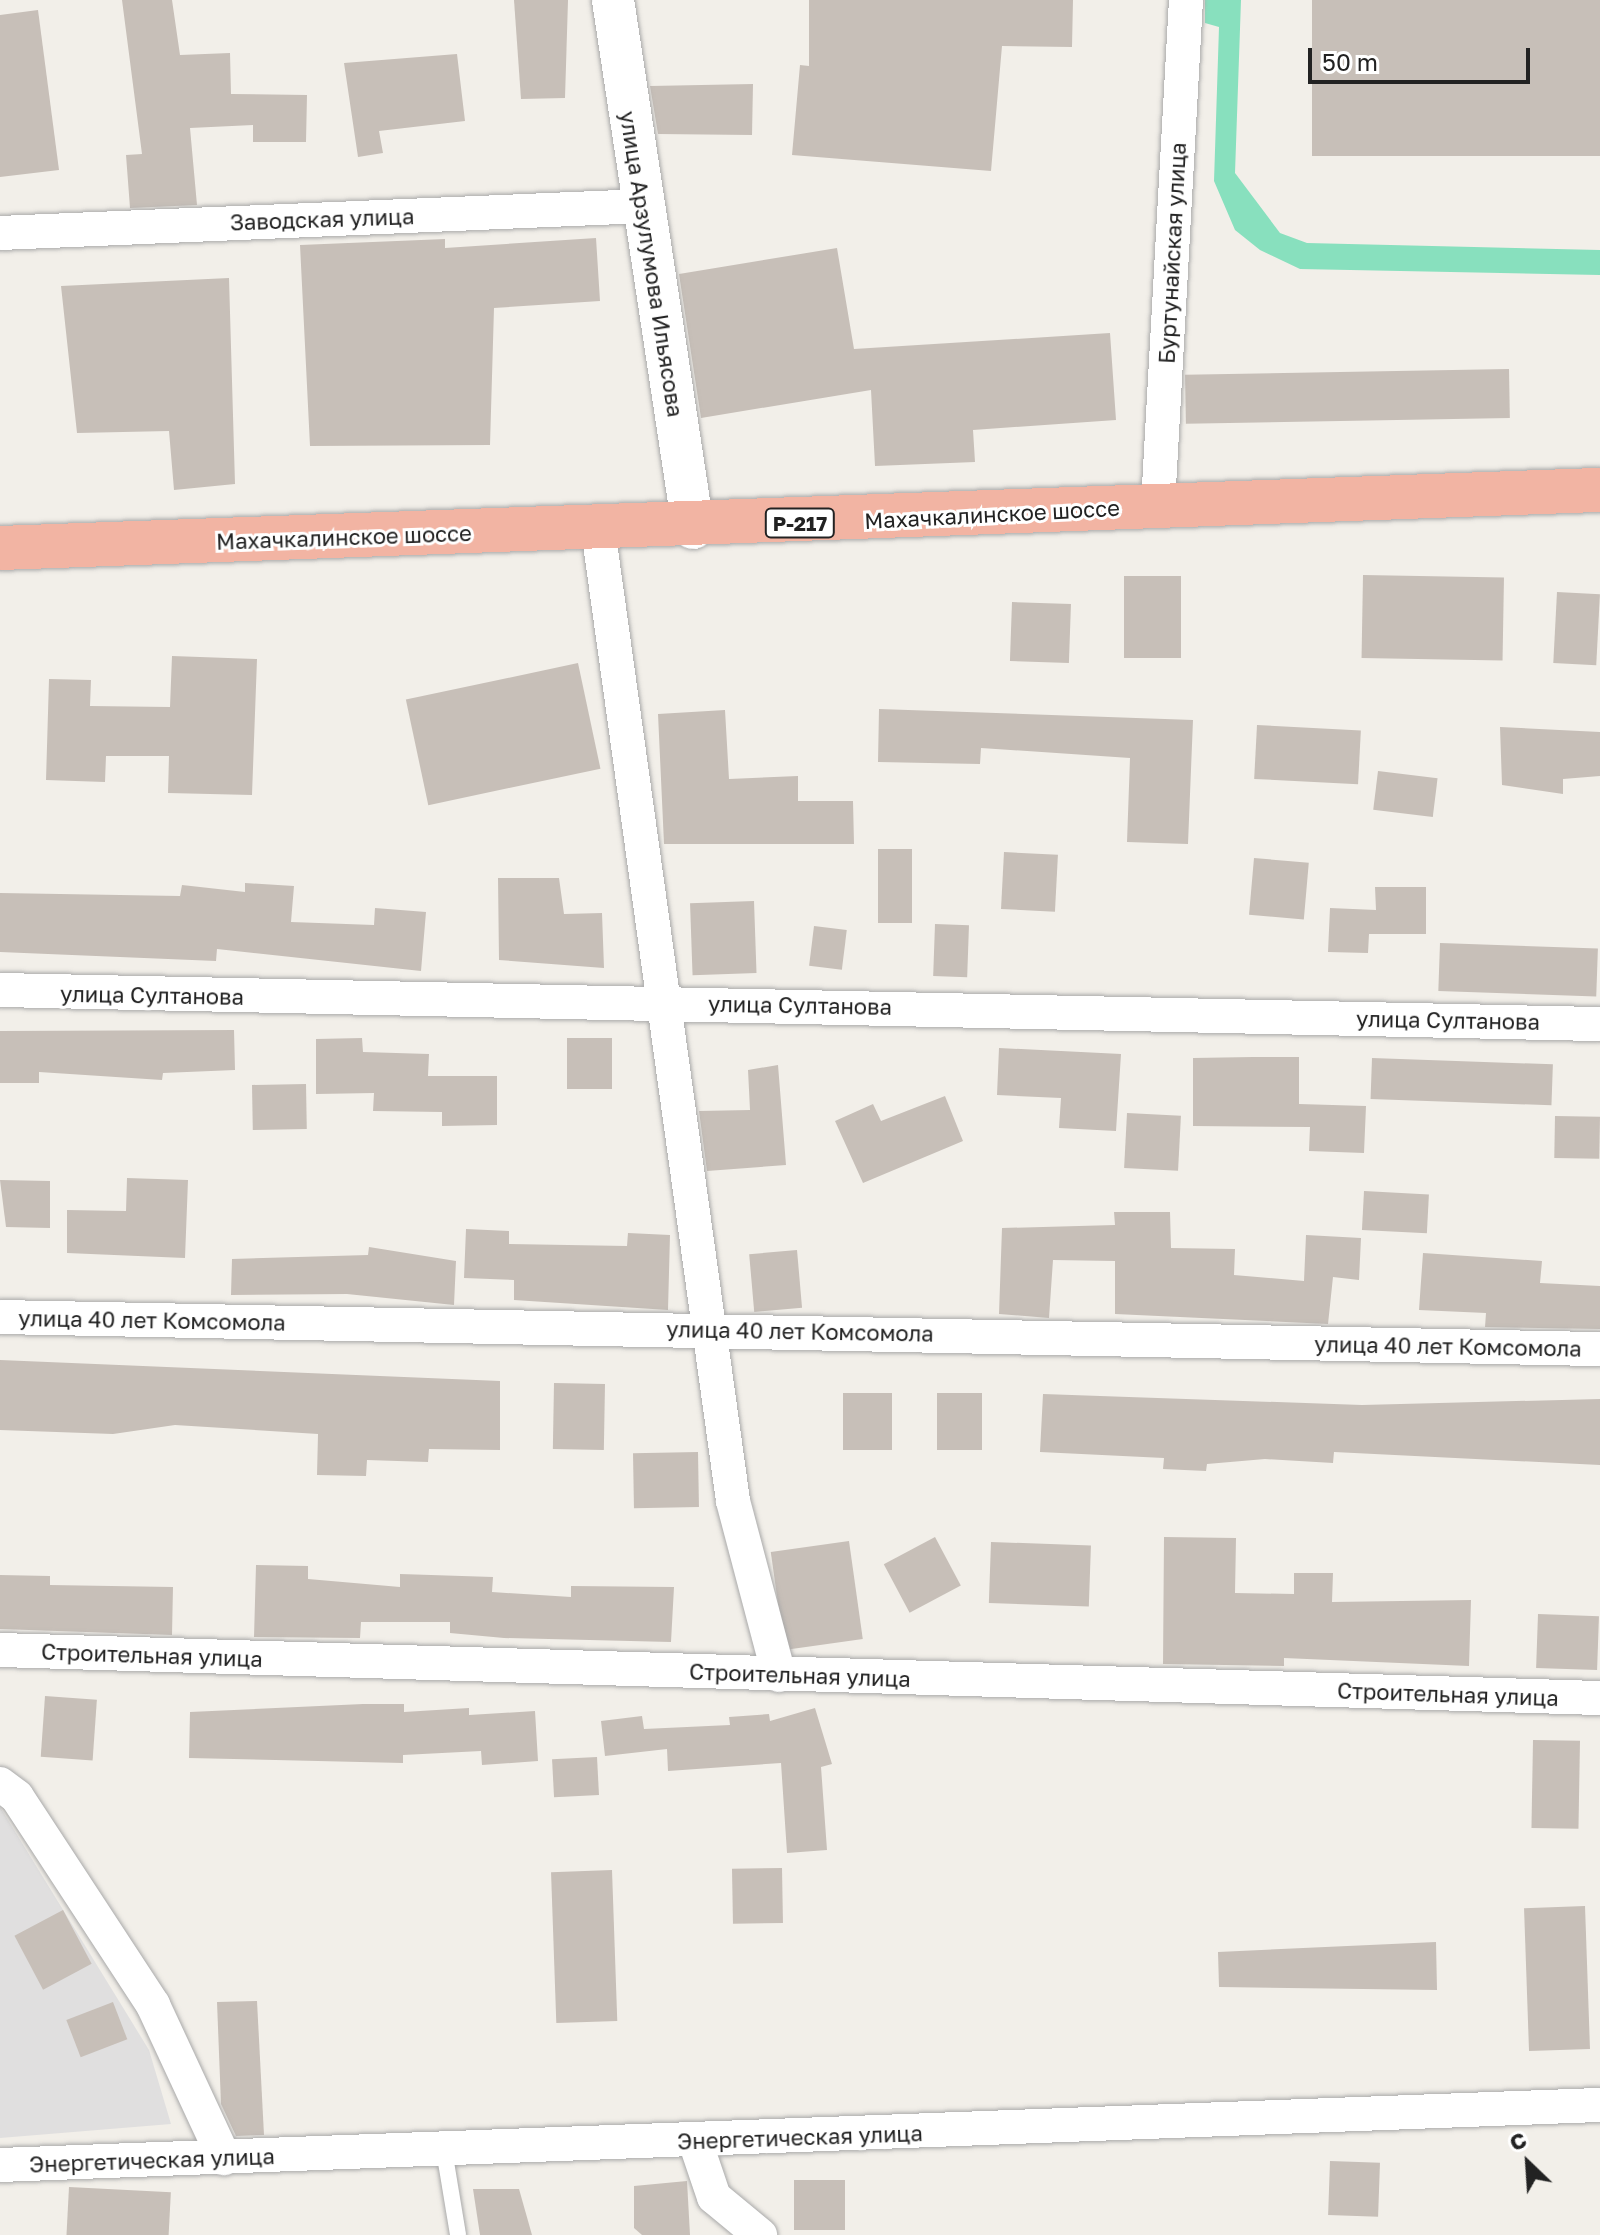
<!DOCTYPE html>
<meta charset="utf-8">
<style>
body{margin:0}
#map{position:relative;width:1600px;height:2235px;overflow:hidden;background:#f2efe9;font-family:"Golos Text",sans-serif}
div>[style]{position:absolute}
.residential>*{inset:0;background:#e0dfdf}
.pitch>*{inset:0;background:#88e0be}
.building>*{inset:0;background:#c7bfb8;transform-origin:0 0}
.roads{filter:drop-shadow(0 0 2px #a9a9a9) drop-shadow(0 0 2px #a9a9a9)}
.service>*{height:16px;margin:-8px;padding:0 8px;transform-origin:8px;border-radius:8px;background:#fff}
.minor>*{height:34px;margin:-17px;padding:0 17px;transform-origin:17px;border-radius:17px;background:#fff}
.tertiary>*{height:42px;margin:-21px;padding:0 21px;transform-origin:21px;border-radius:21px;background:#fff}
.trunk>*{height:44px;margin:-22px;padding:0 22px;transform-origin:22px;border-radius:22px;background:#f2b4a3}
span{translate:-50% -50%;white-space:nowrap;text-align:center;line-height:1.15;-webkit-text-stroke:6px #fff;paint-order:stroke}
.shield-label span{padding:2px 6px;background:#fff;border:2px solid;border-radius:6px;-webkit-text-stroke-width:0}
.shield-label{font-size:20px;color:#222;font-weight:700}
.street-label{font-size:22px;color:#222}
.north{position:absolute;left:1488px;top:2123px;width:80px;height:80px;-webkit-text-stroke:6px #fff;paint-order:stroke;rotate:335deg;font-size:22px;font-weight:700;line-height:32px;text-align:center;color:#222}
.north::after{content:'';display:block;margin:auto;width:28px;height:36px;background:#222;clip-path:polygon(50% 0,100% 100%,50% 72%,0 100%)}
.scale{position:absolute;left:1308px;top:48px;width:222px;height:36px;box-sizing:border-box;border:4px solid #222;border-top:0;padding-left:10px;font-size:24px;line-height:28px;white-space:nowrap;color:#222;-webkit-text-stroke:6px #fff;paint-order:stroke}
</style>
<div id="map">
<div class="residential">
<div style="clip-path:polygon(0 1807px,149px 2050px,171px 2124px,0 2138px)"></div>
</div>
<div class="pitch">
<div style="clip-path:polygon(1205px 0,1241px 0,1235px 173px,1280px 233px,1307px 243px,1600px 250px,1600px 275px,1300px 269px,1260px 250px,1235px 230px,1214px 181px,1219px 27px,1205px 23px)"></div>
</div>
<div class="building">
<div style="clip-path:polygon(122px 0,172px 0,180px 55px,230px 53px,231px 94px,307px 95px,306px 142px,253px 142px,253px 125px,190px 128px,197px 205px,130px 208px,126px 155px,142px 154px)"></div>
<div style="clip-path:polygon(514px 0,568px 0,565px 98px,521px 99px)"></div>
<div style="clip-path:polygon(809px 0,1073px 0,1072px 47px,1002px 46px,991px 171px,792px 155px,800px 65px,809px 66px)"></div>
<div style="left:1312px;top:0;width:288px;height:156px"></div>
<div style="clip-path:polygon(38px 10px,59px 170px,0 177px,0 15px)"></div>
<div style="clip-path:polygon(457px 54px,465px 121px,379px 131px,383px 153px,358px 157px,344px 63px)"></div>
<div style="clip-path:polygon(753px 84px,752px 135px,658px 134px,650px 86px)"></div>
<div style="clip-path:polygon(596px 238px,600px 301px,494px 308px,490px 445px,310px 446px,300px 245px,445px 239px,445px 248px)"></div>
<div style="clip-path:polygon(837px 248px,854px 349px,1110px 333px,1116px 420px,973px 430px,975px 462px,875px 466px,871px 390px,701px 418px,679px 274px)"></div>
<div style="clip-path:polygon(229px 278px,235px 484px,174px 490px,169px 431px,77px 433px,61px 286px)"></div>
<div style="left:1509px;top:369px;width:49px;height:324px;rotate:89deg"></div>
<div style="left:1363px;top:575px;width:141px;height:83px;rotate:1deg"></div>
<div style="left:1124px;top:576px;width:57px;height:82px"></div>
<div style="left:1557px;top:592px;width:43px;height:71px;rotate:3deg"></div>
<div style="left:1012px;top:602px;width:59px;height:59px;rotate:2deg"></div>
<div style="clip-path:polygon(172px 656px,257px 659px,252px 795px,168px 793px,169px 756px,106px 756px,105px 782px,46px 780px,49px 679px,91px 680px,90px 706px,170px 707px)"></div>
<div style="left:578px;top:663px;width:108px;height:176px;rotate:78deg"></div>
<div style="clip-path:polygon(879px 709px,1193px 720px,1188px 844px,1127px 842px,1130px 758px,981px 748px,980px 764px,878px 762px)"></div>
<div style="clip-path:polygon(725px 710px,729px 779px,798px 776px,798px 801px,853px 801px,854px 844px,664px 844px,658px 714px)"></div>
<div style="left:1257px;top:725px;width:104px;height:54px;rotate:3deg"></div>
<div style="clip-path:polygon(1500px 727px,1600px 732px,1600px 776px,1563px 779px,1563px 794px,1502px 785px)"></div>
<div style="left:1378px;top:771px;width:60px;height:39px;rotate:7deg"></div>
<div style="left:878px;top:849px;width:34px;height:74px"></div>
<div style="left:1004px;top:852px;width:54px;height:57px;rotate:3deg"></div>
<div style="left:1254px;top:858px;width:55px;height:57px;rotate:5deg"></div>
<div style="clip-path:polygon(498px 878px,559px 878px,564px 914px,602px 913px,604px 968px,499px 960px)"></div>
<div style="clip-path:polygon(245px 883px,294px 886px,291px 922px,374px 925px,375px 908px,426px 912px,421px 971px,217px 949px,216px 961px,0 952px,0 893px,180px 896px,182px 885px,245px 892px)"></div>
<div style="clip-path:polygon(1375px 887px,1426px 887px,1426px 934px,1369px 934px,1368px 953px,1328px 952px,1330px 908px,1376px 910px)"></div>
<div style="left:754px;top:901px;width:72px;height:64px;rotate:88deg"></div>
<div style="left:935px;top:924px;width:34px;height:52px;rotate:2deg"></div>
<div style="left:814px;top:926px;width:33px;height:40px;rotate:7deg"></div>
<div style="left:1440px;top:943px;width:158px;height:48px;rotate:2deg"></div>
<div style="clip-path:polygon(234px 1030px,235px 1070px,163px 1073px,162px 1080px,39px 1072px,39px 1083px,0 1083px,0 1031px)"></div>
<div style="clip-path:polygon(362px 1038px,363px 1052px,429px 1054px,428px 1076px,497px 1076px,497px 1125px,442px 1126px,442px 1112px,373px 1111px,374px 1093px,316px 1094px,316px 1039px)"></div>
<div style="left:567px;top:1038px;width:45px;height:51px"></div>
<div style="clip-path:polygon(999px 1048px,1121px 1054px,1116px 1131px,1059px 1128px,1061px 1098px,997px 1095px)"></div>
<div style="clip-path:polygon(1253px 1057px,1299px 1057px,1299px 1104px,1366px 1106px,1364px 1153px,1309px 1151px,1310px 1127px,1193px 1126px,1193px 1058px)"></div>
<div style="left:1372px;top:1058px;width:181px;height:41px;rotate:2deg"></div>
<div style="clip-path:polygon(778px 1065px,786px 1165px,707px 1171px,699px 1111px,750px 1110px,748px 1070px)"></div>
<div style="left:306px;top:1084px;width:45px;height:54px;rotate:89deg"></div>
<div style="clip-path:polygon(945px 1096px,963px 1141px,863px 1183px,835px 1121px,873px 1104px,881px 1121px)"></div>
<div style="left:1127px;top:1113px;width:54px;height:55px;rotate:3deg"></div>
<div style="left:1555px;top:1116px;width:45px;height:42px;rotate:1deg"></div>
<div style="clip-path:polygon(127px 1178px,188px 1180px,185px 1258px,67px 1253px,67px 1210px,126px 1211px)"></div>
<div style="clip-path:polygon(0 1180px,50px 1181px,50px 1228px,6px 1227px)"></div>
<div style="left:1364px;top:1191px;width:65px;height:39px;rotate:3deg"></div>
<div style="clip-path:polygon(1114px 1212px,1170px 1212px,1171px 1248px,1235px 1249px,1234px 1275px,1304px 1281px,1306px 1235px,1361px 1238px,1359px 1280px,1333px 1277px,1328px 1324px,1115px 1314px,1115px 1261px,1053px 1260px,1049px 1318px,999px 1314px,1002px 1228px,1115px 1225px)"></div>
<div style="clip-path:polygon(466px 1229px,509px 1231px,509px 1244px,627px 1246px,628px 1233px,670px 1235px,668px 1310px,514px 1300px,514px 1280px,464px 1278px)"></div>
<div style="clip-path:polygon(369px 1247px,456px 1261px,454px 1305px,347px 1294px,231px 1295px,232px 1259px,368px 1255px)"></div>
<div style="left:797px;top:1250px;width:58px;height:48px;rotate:85deg"></div>
<div style="clip-path:polygon(1423px 1253px,1542px 1261px,1540px 1283px,1600px 1286px,1600px 1329px,1485px 1327px,1486px 1313px,1419px 1310px)"></div>
<div style="clip-path:polygon(0 1360px,500px 1381px,500px 1450px,429px 1449px,428px 1462px,367px 1460px,366px 1476px,317px 1475px,318px 1434px,175px 1425px,113px 1434px,0 1430px)"></div>
<div style="left:554px;top:1383px;width:51px;height:66px;rotate:1deg"></div>
<div style="left:843px;top:1393px;width:49px;height:57px"></div>
<div style="left:937px;top:1393px;width:45px;height:57px"></div>
<div style="clip-path:polygon(1043px 1394px,1362px 1405px,1600px 1399px,1600px 1465px,1334px 1452px,1333px 1463px,1265px 1459px,1207px 1464px,1206px 1471px,1163px 1469px,1164px 1458px,1040px 1452px)"></div>
<div style="left:698px;top:1452px;width:55px;height:65px;rotate:89deg"></div>
<div style="left:935px;top:1537px;width:55px;height:58px;rotate:62deg"></div>
<div style="clip-path:polygon(1164px 1537px,1236px 1538px,1235px 1593px,1294px 1594px,1294px 1573px,1333px 1573px,1332px 1602px,1471px 1600px,1469px 1666px,1284px 1658px,1284px 1666px,1163px 1664px)"></div>
<div style="left:849px;top:1541px;width:99px;height:79px;rotate:82deg"></div>
<div style="left:991px;top:1542px;width:100px;height:61px;rotate:2deg"></div>
<div style="clip-path:polygon(256px 1565px,308px 1566px,308px 1579px,400px 1587px,400px 1574px,493px 1577px,492px 1592px,571px 1597px,571px 1586px,674px 1587px,671px 1642px,504px 1638px,450px 1633px,450px 1622px,361px 1622px,360px 1638px,254px 1637px)"></div>
<div style="clip-path:polygon(0 1575px,50px 1576px,50px 1585px,173px 1587px,172px 1635px,0 1629px)"></div>
<div style="left:1538px;top:1614px;width:61px;height:54px;rotate:2deg"></div>
<div style="left:45px;top:1696px;width:52px;height:61px;rotate:4deg"></div>
<div style="clip-path:polygon(363px 1704px,404px 1704px,404px 1712px,469px 1708px,469px 1715px,535px 1711px,538px 1761px,482px 1765px,481px 1751px,403px 1755px,403px 1763px,189px 1758px,190px 1712px)"></div>
<div style="clip-path:polygon(815px 1708px,832px 1764px,821px 1767px,827px 1850px,787px 1853px,781px 1763px,668px 1771px,667px 1749px,605px 1756px,601px 1721px,642px 1716px,644px 1729px,730px 1725px,729px 1717px,769px 1714px,770px 1721px)"></div>
<div style="left:1533px;top:1740px;width:47px;height:88px;rotate:1deg"></div>
<div style="left:597px;top:1757px;width:38px;height:45px;rotate:87deg"></div>
<div style="left:782px;top:1868px;width:55px;height:50px;rotate:89deg"></div>
<div style="left:612px;top:1870px;width:151px;height:61px;rotate:88deg"></div>
<div style="left:1585px;top:1906px;width:143px;height:61px;rotate:88deg"></div>
<div style="left:63px;top:1910px;width:61px;height:55px;rotate:62deg"></div>
<div style="clip-path:polygon(1436px 1942px,1437px 1990px,1219px 1987px,1218px 1952px)"></div>
<div style="clip-path:polygon(257px 2001px,264px 2135px,236px 2136px,221px 2104px,217px 2002px)"></div>
<div style="left:113px;top:2002px;width:40px;height:50px;rotate:69deg"></div>
<div style="left:1330px;top:2161px;width:50px;height:54px;rotate:2deg"></div>
<div style="left:794px;top:2180px;width:51px;height:50px"></div>
<div style="clip-path:polygon(687px 2181px,690px 2235px,642px 2235px,634px 2228px,634px 2186px)"></div>
<div style="left:69px;top:2187px;width:102px;height:48px;rotate:3deg"></div>
<div style="clip-path:polygon(473px 2189px,519px 2189px,532px 2235px,480px 2235px)"></div>
</div>
<div class="roads">
<div class="service">
<div style="left:444px;top:2150px;width:86px;rotate:80.6deg"></div>
</div>
<div class="minor">
<div style="left:0;top:233px;width:645px;rotate:-2.4deg"></div>
<div style="left:1158px;top:505px;width:506px;rotate:-86.83deg"></div>
<div style="left:598px;top:529px;width:981px;rotate:82.09deg"></div>
<div style="left:733px;top:1501px;width:180px;rotate:75.2deg"></div>
<div style="left:0;top:990px;width:1600px;rotate:1.22deg"></div>
<div style="left:0;top:1317px;width:1600px;rotate:1.15deg"></div>
<div style="left:0;top:1650px;width:1601px;rotate:1.72deg"></div>
<div style="left:0;top:1784px;width:21px;rotate:37deg"></div>
<div style="left:17px;top:1797px;width:249px;rotate:56.8deg"></div>
<div style="left:153px;top:2005px;width:169px;rotate:65.1deg"></div>
<div style="left:695px;top:2141px;width:59px;rotate:71.3deg"></div>
<div style="left:714px;top:2197px;width:60px;rotate:39.6deg"></div>
<div style="left:0;top:2165px;width:1601px;rotate:-2.15deg"></div>
</div>
<div class="tertiary">
<div style="left:613px;top:0;width:534px;rotate:81.38deg"></div>
</div>
<div class="trunk">
<div style="left:0;top:548px;width:1601px;rotate:-2.08deg"></div>
</div>
</div>
<div class="shield-label">
<span style="left:800px;top:523px">Р-217</span>
</div>
<div class="street-label">
<span style="left:322px;top:219px;rotate:-2deg">Заводская улица</span>
<span style="left:1172px;top:253px;rotate:-87deg">Буртунайская улица</span>
<span style="left:652px;top:264px;rotate:81deg">улица Арзулумова Ильясова</span>
<span style="left:992px;top:514px;rotate:-3deg">Махачкалинское шоссе</span>
<span style="left:344px;top:537px;rotate:-2deg">Махачкалинское шоссе</span>
<span style="left:152px;top:995px;rotate:1deg">улица Султанова</span>
<span style="left:800px;top:1005px;rotate:1deg">улица Султанова</span>
<span style="left:1448px;top:1020px;rotate:1deg">улица Султанова</span>
<span style="left:152px;top:1320px;rotate:1deg">улица 40 лет Комсомола</span>
<span style="left:800px;top:1331px;rotate:1deg">улица 40 лет Комсомола</span>
<span style="left:1448px;top:1346px;rotate:1deg">улица 40 лет Комсомола</span>
<span style="left:152px;top:1655px;rotate:2deg">Строительная улица</span>
<span style="left:800px;top:1675px;rotate:2deg">Строительная улица</span>
<span style="left:1448px;top:1694px;rotate:2deg">Строительная улица</span>
<span style="left:800px;top:2137px;rotate:-2deg">Энергетическая улица</span>
<span style="left:152px;top:2160px;rotate:-2deg">Энергетическая улица</span>
</div>
<div class="north">С</div>
<div class="scale">50 m</div>
</div>
